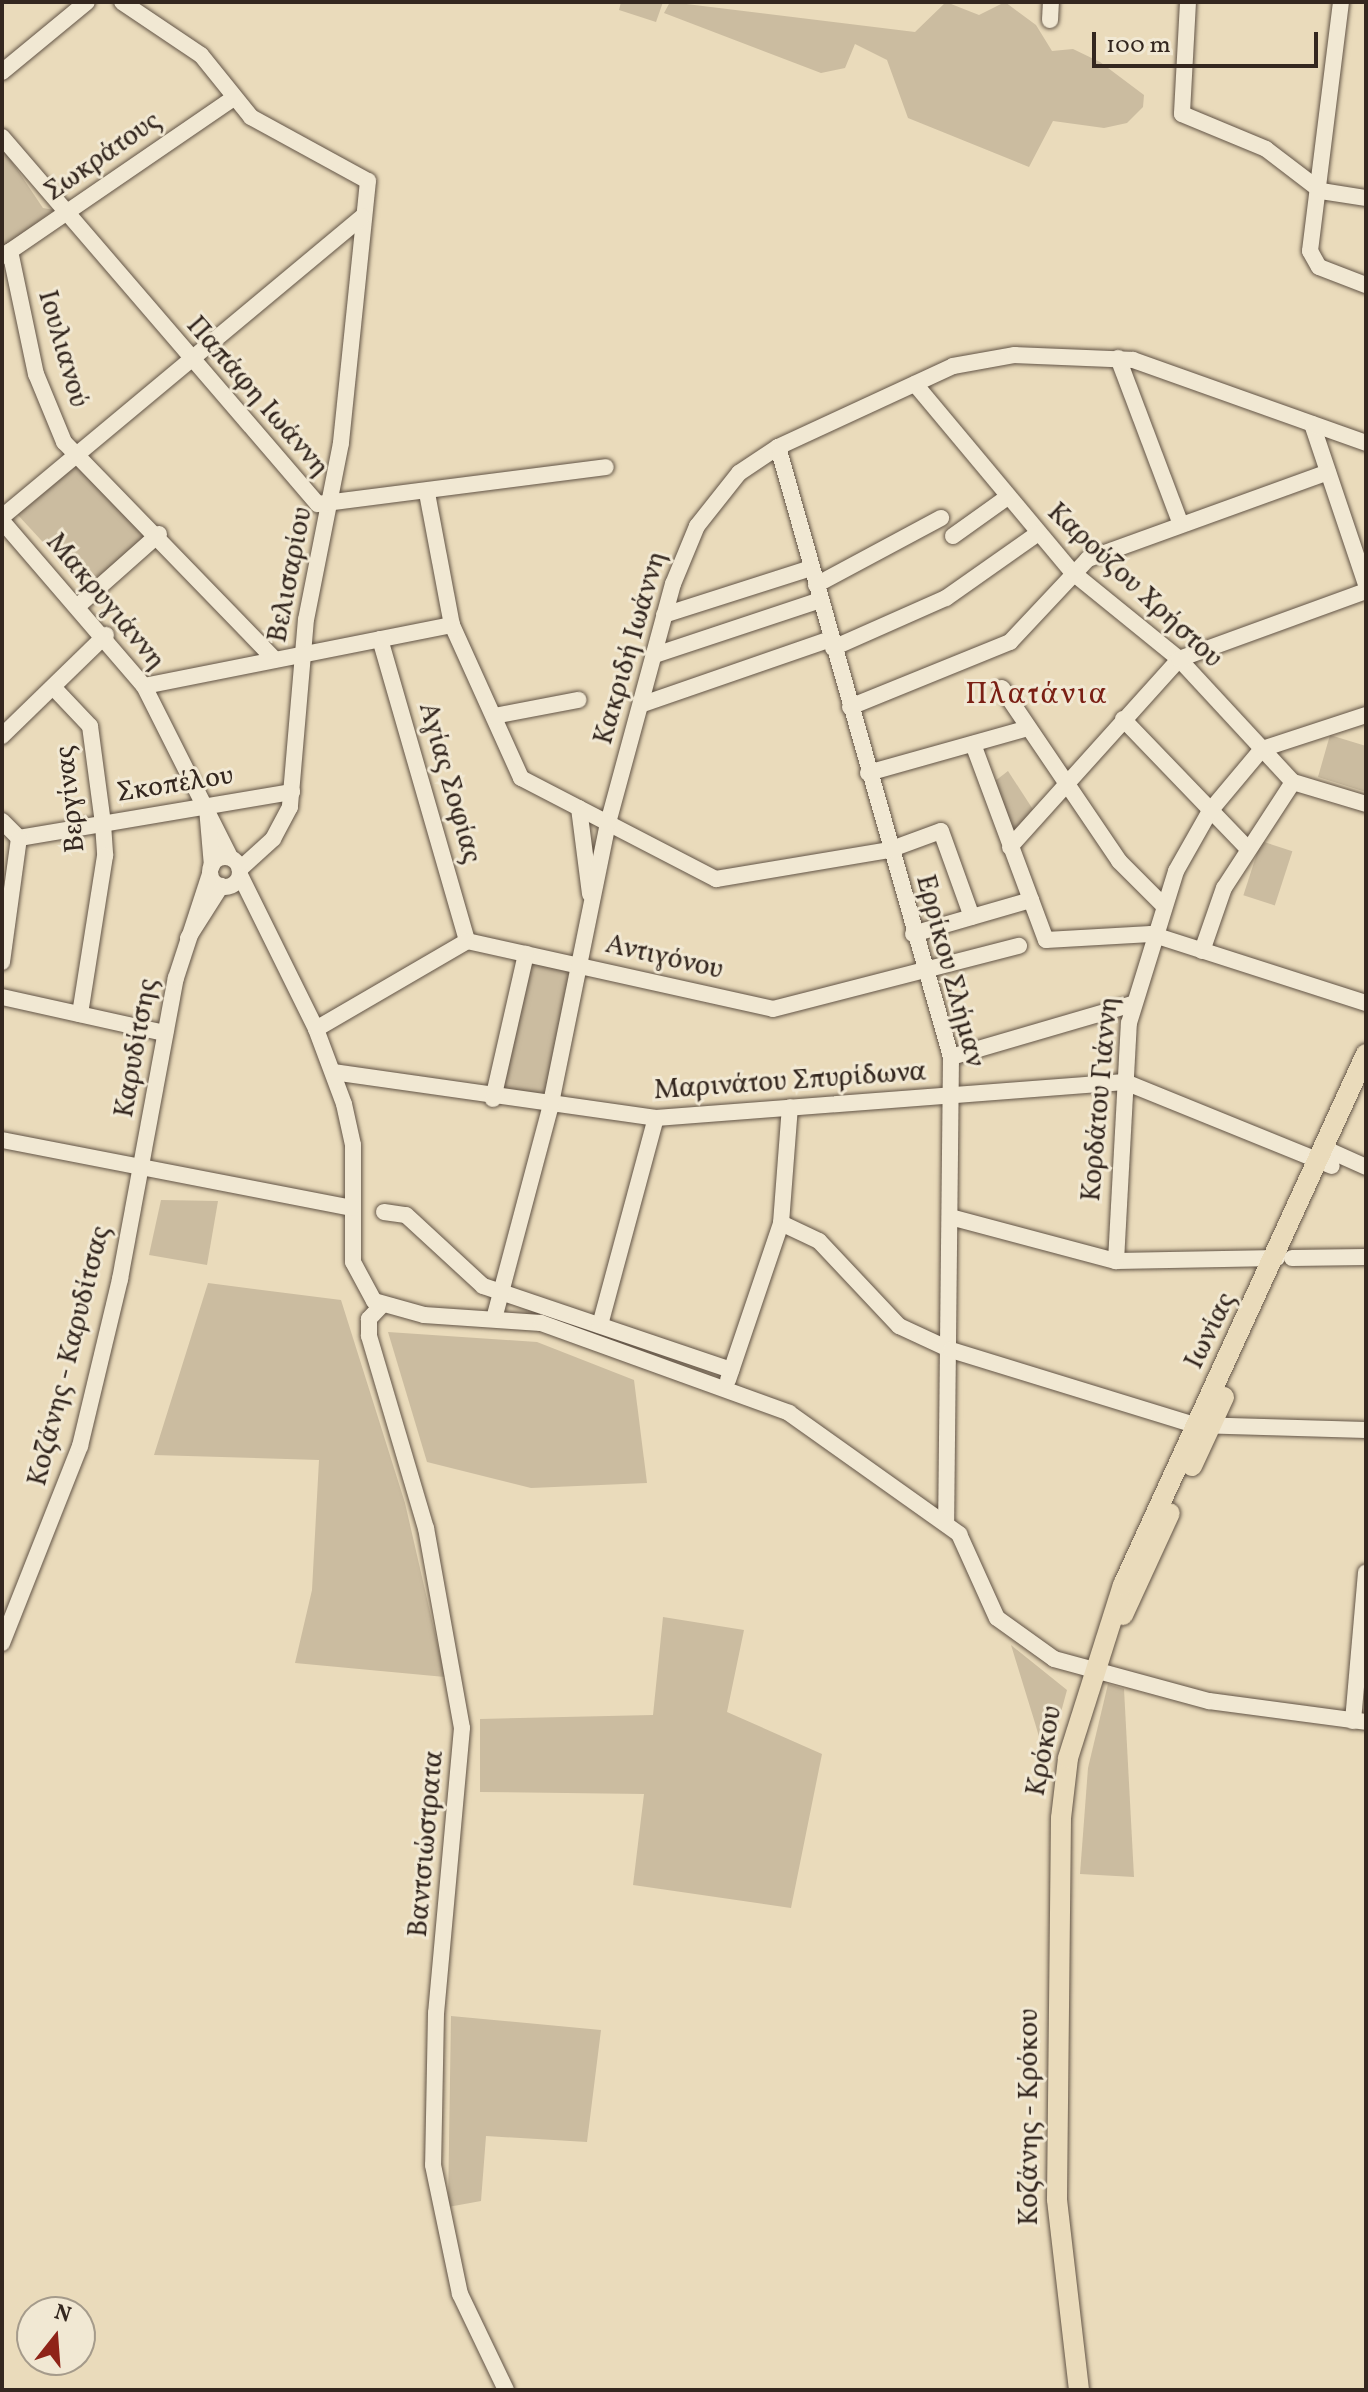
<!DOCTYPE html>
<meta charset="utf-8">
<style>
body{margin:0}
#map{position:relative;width:1368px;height:2392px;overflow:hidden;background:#eadbbb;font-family:Vollkorn,serif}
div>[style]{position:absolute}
.green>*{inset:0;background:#cbbca0;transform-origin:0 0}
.roads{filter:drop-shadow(0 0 2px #625446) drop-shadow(0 0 2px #625446)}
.minor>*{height:16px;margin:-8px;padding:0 8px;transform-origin:8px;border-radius:8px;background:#f1e8d3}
.minor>.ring{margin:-8px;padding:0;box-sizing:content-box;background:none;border:16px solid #f1e8d3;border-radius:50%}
.major>*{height:20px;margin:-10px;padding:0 10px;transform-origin:10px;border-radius:10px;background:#eadbbb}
span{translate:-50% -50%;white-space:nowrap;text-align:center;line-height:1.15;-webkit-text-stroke:6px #f1e8d3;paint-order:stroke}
.street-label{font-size:28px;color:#34271f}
.neighbourhood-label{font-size:30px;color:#7a1f14;letter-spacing:2px}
.frame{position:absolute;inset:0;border:4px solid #34271f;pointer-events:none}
.north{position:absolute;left:16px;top:2296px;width:80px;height:80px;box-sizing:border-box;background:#f1e8d3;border:2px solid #a59b8b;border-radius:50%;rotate:17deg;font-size:22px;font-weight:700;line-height:32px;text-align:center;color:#34271f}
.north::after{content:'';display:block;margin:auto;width:28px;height:36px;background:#8f2418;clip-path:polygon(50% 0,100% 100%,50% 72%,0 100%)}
.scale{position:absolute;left:1092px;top:32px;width:226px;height:36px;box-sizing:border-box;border:4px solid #34271f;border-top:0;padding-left:10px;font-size:24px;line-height:28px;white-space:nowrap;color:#34271f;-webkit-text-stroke:6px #f1e8d3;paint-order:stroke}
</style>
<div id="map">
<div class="green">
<div style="clip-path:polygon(621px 2px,663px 2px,656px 22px,619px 10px)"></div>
<div style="clip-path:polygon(670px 2px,915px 32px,946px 2px,979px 15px,1005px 2px,1036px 25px,1052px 51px,1073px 49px,1100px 62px,1144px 95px,1143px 107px,1127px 123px,1104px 128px,1053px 121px,1029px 167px,908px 118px,887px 60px,855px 44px,845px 68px,821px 73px,664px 13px)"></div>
<div style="clip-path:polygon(2px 147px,43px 208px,54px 210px,2px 248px)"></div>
<div style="clip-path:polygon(74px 465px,151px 534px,87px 590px,17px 514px)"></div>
<div style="clip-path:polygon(1330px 735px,1366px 746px,1366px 792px,1318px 777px)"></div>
<div style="clip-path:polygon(1008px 771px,1034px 811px,1012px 832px,995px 781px)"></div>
<div style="left:1261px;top:841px;width:33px;height:57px;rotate:18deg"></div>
<div style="left:530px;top:961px;width:42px;height:132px;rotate:12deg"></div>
<div style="clip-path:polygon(161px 1200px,218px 1201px,207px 1265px,149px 1255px)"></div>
<div style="clip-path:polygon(208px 1283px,341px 1300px,405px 1503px,445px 1677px,295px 1663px,312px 1590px,319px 1460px,154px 1455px)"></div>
<div style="clip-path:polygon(388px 1332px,537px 1342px,634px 1380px,647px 1483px,531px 1488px,427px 1462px)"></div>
<div style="clip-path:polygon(663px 1617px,744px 1630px,727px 1712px,822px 1754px,791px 1908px,633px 1885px,644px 1794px,480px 1792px,480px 1719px,653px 1715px)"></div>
<div style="clip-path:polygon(1011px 1645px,1067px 1690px,1047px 1764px,1035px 1723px)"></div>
<div style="clip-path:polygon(1108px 1684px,1124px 1689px,1134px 1877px,1080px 1874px,1088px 1768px)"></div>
<div style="clip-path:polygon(451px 2016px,601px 2030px,587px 2142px,486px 2136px,481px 2201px,448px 2207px)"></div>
</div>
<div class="roads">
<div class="minor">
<div style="left:122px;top:2px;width:95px;rotate:33.9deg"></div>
<div style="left:201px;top:55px;width:80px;rotate:51.1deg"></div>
<div style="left:251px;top:117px;width:133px;rotate:28.7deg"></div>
<div style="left:368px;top:181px;width:263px;rotate:95.9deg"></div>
<div style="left:341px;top:443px;width:179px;rotate:101.2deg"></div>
<div style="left:306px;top:619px;width:189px;rotate:94.9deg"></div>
<div style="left:290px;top:807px;width:36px;rotate:118deg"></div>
<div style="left:273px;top:839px;width:45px;rotate:137.7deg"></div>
<div style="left:1188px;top:2px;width:112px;rotate:93.1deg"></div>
<div style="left:1182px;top:114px;width:91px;rotate:22.6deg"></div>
<div style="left:1266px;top:149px;width:69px;rotate:37.4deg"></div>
<div style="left:1321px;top:191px;width:46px;rotate:8.8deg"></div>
<div style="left:1341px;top:2px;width:251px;rotate:97.1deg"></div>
<div style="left:1310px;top:251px;width:18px;rotate:61deg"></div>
<div style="left:1319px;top:267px;width:50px;rotate:21deg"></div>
<div style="left:1050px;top:20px;width:18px;rotate:-87deg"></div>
<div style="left:2px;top:72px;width:110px;rotate:-39.5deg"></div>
<div style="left:2px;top:137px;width:484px;rotate:49.3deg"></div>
<div style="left:318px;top:504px;width:290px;rotate:-7.3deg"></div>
<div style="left:10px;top:251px;width:126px;rotate:78.1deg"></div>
<div style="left:36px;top:374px;width:74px;rotate:67.6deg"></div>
<div style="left:64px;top:442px;width:303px;rotate:45.9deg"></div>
<div style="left:3px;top:256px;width:278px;rotate:-34.4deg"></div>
<div style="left:1118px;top:358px;width:178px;rotate:69.3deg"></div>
<div style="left:915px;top:384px;width:245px;rotate:50.1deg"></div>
<div style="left:1072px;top:572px;width:138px;rotate:39.1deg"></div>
<div style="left:1179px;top:659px;width:168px;rotate:47.2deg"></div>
<div style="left:1312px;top:424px;width:169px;rotate:71.4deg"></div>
<div style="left:778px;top:447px;width:634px;rotate:74.17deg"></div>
<div style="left:951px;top:1057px;width:467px;rotate:90.6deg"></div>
<div style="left:427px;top:493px;width:134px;rotate:79.3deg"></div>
<div style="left:452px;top:625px;width:168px;rotate:65.7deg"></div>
<div style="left:521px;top:778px;width:220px;rotate:27.4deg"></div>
<div style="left:716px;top:879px;width:175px;rotate:-9.5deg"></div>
<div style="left:889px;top:850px;width:55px;rotate:-20.1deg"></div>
<div style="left:941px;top:831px;width:91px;rotate:70.2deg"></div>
<div style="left:2px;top:517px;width:469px;rotate:-39.8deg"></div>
<div style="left:2px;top:521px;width:218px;rotate:49.3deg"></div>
<div style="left:144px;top:686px;width:191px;rotate:63.3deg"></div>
<div style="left:953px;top:536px;width:65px;rotate:-35.6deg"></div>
<div style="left:816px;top:585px;width:142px;rotate:-28.2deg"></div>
<div style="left:79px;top:605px;width:107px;rotate:-41.6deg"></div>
<div style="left:664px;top:615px;width:154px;rotate:-17.7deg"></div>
<div style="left:380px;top:639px;width:314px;rotate:73.9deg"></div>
<div style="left:833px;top:648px;width:124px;rotate:-23.9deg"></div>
<div style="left:946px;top:598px;width:111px;rotate:-35.1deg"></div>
<div style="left:655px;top:655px;width:174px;rotate:-18.4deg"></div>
<div style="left:144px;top:686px;width:314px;rotate:-11.2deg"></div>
<div style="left:53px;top:687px;width:54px;rotate:46.5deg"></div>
<div style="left:90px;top:726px;width:99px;rotate:82.4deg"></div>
<div style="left:103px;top:824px;width:32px;rotate:86deg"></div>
<div style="left:105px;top:856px;width:160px;rotate:99deg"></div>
<div style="left:1002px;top:688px;width:209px;rotate:55.9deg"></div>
<div style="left:1119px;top:861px;width:61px;rotate:45deg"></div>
<div style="left:643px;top:704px;width:199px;rotate:-19.1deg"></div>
<div style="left:850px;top:707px;width:173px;rotate:-22.1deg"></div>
<div style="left:1010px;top:642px;width:114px;rotate:-46.8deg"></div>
<div style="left:1088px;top:559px;width:255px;rotate:-19.9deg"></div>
<div style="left:494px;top:716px;width:86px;rotate:-10.8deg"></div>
<div style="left:1123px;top:719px;width:179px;rotate:46.1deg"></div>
<div style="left:2px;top:736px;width:145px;rotate:-44.2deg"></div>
<div style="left:973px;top:744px;width:209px;rotate:69.6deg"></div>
<div style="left:1046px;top:940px;width:105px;rotate:-3.3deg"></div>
<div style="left:1151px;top:934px;width:226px;rotate:17.8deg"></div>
<div style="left:868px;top:773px;width:166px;rotate:-15.7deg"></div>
<div style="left:1293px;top:782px;width:76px;rotate:16.8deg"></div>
<div style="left:207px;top:808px;width:58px;rotate:85.1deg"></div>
<div style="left:579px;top:808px;width:87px;rotate:82.7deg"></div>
<div style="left:2px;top:821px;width:24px;rotate:45deg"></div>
<div style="left:19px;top:838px;width:277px;rotate:-9.6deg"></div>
<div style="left:1010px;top:847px;width:253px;rotate:-48deg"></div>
<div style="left:1179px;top:659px;width:199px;rotate:-20deg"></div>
<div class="ring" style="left:210px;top:857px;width:14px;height:14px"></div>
<div style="left:240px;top:875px;width:172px;rotate:63.7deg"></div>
<div style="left:316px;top:1029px;width:80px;rotate:69.5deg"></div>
<div style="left:344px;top:1104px;width:42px;rotate:77.6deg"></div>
<div style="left:353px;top:1145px;width:117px;rotate:90deg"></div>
<div style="left:353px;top:1262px;width:44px;rotate:61.7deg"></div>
<div style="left:374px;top:1301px;width:52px;rotate:15.6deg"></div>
<div style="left:424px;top:1315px;width:117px;rotate:3.9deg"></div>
<div style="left:541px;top:1323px;width:264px;rotate:19.9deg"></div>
<div style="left:789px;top:1413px;width:209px;rotate:35.4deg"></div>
<div style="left:959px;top:1534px;width:92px;rotate:65.7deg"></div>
<div style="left:997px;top:1618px;width:70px;rotate:35.7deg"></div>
<div style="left:1054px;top:1659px;width:161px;rotate:15.2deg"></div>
<div style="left:1209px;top:1701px;width:158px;rotate:7.6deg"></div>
<div style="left:913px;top:934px;width:123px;rotate:-16.1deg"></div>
<div style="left:188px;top:938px;width:62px;rotate:-57.6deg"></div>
<div style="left:1202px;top:951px;width:67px;rotate:-70.8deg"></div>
<div style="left:1224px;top:888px;width:126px;rotate:-56.9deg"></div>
<div style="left:2px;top:962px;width:125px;rotate:-82.2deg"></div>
<div style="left:2px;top:997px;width:167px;rotate:12.5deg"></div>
<div style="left:316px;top:1029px;width:175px;rotate:-30.2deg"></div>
<div style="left:467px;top:941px;width:313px;rotate:12.5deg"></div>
<div style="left:773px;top:1009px;width:254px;rotate:-14.4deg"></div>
<div style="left:951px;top:1057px;width:189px;rotate:-16.3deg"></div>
<div style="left:333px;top:1072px;width:326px;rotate:8.1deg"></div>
<div style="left:656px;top:1118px;width:470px;rotate:-4.4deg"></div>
<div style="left:1125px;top:1082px;width:223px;rotate:22.1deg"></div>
<div style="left:493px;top:1099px;width:149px;rotate:-77.2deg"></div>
<div style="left:2px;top:1140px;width:356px;rotate:11deg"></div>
<div style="left:1326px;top:1149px;width:44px;rotate:24.2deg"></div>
<div style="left:384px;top:1212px;width:22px;rotate:8deg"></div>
<div style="left:406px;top:1215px;width:105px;rotate:42.7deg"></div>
<div style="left:483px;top:1286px;width:262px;rotate:18.7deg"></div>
<div style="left:954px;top:1218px;width:168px;rotate:14.9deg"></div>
<div style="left:1116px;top:1261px;width:161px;rotate:-1.1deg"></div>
<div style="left:781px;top:1223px;width:42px;rotate:25.3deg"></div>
<div style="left:819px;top:1241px;width:117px;rotate:46.7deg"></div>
<div style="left:899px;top:1326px;width:57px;rotate:24.8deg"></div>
<div style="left:951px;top:1350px;width:255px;rotate:17.1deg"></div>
<div style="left:1195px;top:1425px;width:171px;rotate:1.7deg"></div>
<div style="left:1292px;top:1258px;width:74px;rotate:-0.8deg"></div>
<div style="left:1116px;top:1261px;width:238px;rotate:-86.9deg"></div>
<div style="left:1129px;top:1023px;width:159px;rotate:-72.8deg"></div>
<div style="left:1176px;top:871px;width:69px;rotate:-60.5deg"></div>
<div style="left:1210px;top:811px;width:81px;rotate:-50deg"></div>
<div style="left:1262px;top:749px;width:109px;rotate:-18.1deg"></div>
<div style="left:381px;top:1306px;width:18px;rotate:133deg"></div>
<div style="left:369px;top:1319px;width:17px;rotate:90deg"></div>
<div style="left:369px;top:1336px;width:200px;rotate:73.5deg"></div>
<div style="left:426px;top:1528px;width:203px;rotate:79.8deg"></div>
<div style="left:462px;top:1728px;width:286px;rotate:95.2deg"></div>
<div style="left:436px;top:2013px;width:152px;rotate:91.1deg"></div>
<div style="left:433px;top:2165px;width:132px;rotate:78.2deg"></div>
<div style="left:460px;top:2294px;width:106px;rotate:64.4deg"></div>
<div style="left:495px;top:1315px;width:214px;rotate:-75.1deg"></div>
<div style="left:550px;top:1108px;width:291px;rotate:-78.5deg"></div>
<div style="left:608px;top:823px;width:248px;rotate:-74.8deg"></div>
<div style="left:673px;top:584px;width:63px;rotate:-67.5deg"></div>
<div style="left:697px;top:526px;width:68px;rotate:-51.6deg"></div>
<div style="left:739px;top:473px;width:47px;rotate:-33.7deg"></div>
<div style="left:778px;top:447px;width:193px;rotate:-24.8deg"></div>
<div style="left:953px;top:366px;width:63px;rotate:-10.1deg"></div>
<div style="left:1015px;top:355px;width:118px;rotate:2.4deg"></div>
<div style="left:1133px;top:360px;width:247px;rotate:19.6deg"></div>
<div style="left:600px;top:1325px;width:214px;rotate:-74.9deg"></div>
<div style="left:728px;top:1380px;width:166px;rotate:-71.3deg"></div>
<div style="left:781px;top:1223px;width:116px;rotate:-85.6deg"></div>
<div style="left:2px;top:1643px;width:212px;rotate:-68.4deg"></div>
<div style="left:80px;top:1446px;width:172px;rotate:-76.5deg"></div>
<div style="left:120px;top:1279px;width:306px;rotate:-79.5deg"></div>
<div style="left:176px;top:978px;width:109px;rotate:-71.9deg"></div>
<div style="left:1353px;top:1721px;width:149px;rotate:-85deg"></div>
</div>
<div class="major">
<div style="left:1192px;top:1466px;width:76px;rotate:-65.1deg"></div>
<div style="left:1123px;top:1615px;width:112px;rotate:-65.3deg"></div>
<div style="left:1079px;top:2390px;width:192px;rotate:-96.6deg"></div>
<div style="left:1057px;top:2199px;width:381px;rotate:-89.4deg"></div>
<div style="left:1061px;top:1818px;width:60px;rotate:-83.3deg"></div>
<div style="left:1068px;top:1758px;width:182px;rotate:-72.4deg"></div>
<div style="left:1123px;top:1585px;width:584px;rotate:-65.41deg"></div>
</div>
</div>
<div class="street-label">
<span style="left:103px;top:157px;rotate:-35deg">Σωκράτους</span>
<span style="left:62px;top:349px;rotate:74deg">Ιουλιανού</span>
<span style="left:257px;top:397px;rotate:49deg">Παπάφη Ιωάννη</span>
<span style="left:291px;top:575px;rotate:-79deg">Βελισαρίου</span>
<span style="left:1134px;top:586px;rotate:43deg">Καρούζου Χρήστου</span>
<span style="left:105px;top:602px;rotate:50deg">Μακρυγιάννη</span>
<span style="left:631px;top:648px;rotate:-74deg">Κακριδή Ιωάννη</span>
<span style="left:449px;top:783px;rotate:74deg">Αγίας Σοφίας</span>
<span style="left:175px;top:785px;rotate:-9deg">Σκοπέλου</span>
<span style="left:71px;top:799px;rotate:-96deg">Βεργίνας</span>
<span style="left:664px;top:958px;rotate:13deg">Αντιγόνου</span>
<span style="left:949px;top:971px;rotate:75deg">Ερρίκου Σλήμαν</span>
<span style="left:137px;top:1048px;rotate:-80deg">Καρυδίτσης</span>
<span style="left:790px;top:1082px;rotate:-4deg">Μαρινάτου Σπυρίδωνα</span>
<span style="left:1101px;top:1099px;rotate:-85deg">Κορδάτου Γιάννη</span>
<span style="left:1211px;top:1331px;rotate:-64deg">Ιωνίας</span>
<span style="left:70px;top:1356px;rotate:-76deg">Κοζάνης - Καρυδίτσας</span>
<span style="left:1045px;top:1751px;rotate:-79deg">Κρόκου</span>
<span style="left:427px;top:1844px;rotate:-85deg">Βαντσιώστρατα</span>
<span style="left:1030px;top:2117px;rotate:-90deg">Κοζάνης - Κρόκου</span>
</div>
<div class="neighbourhood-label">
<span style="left:1037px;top:695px">Πλατάνια</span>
</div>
<div class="frame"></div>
<div class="north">N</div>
<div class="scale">100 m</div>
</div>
